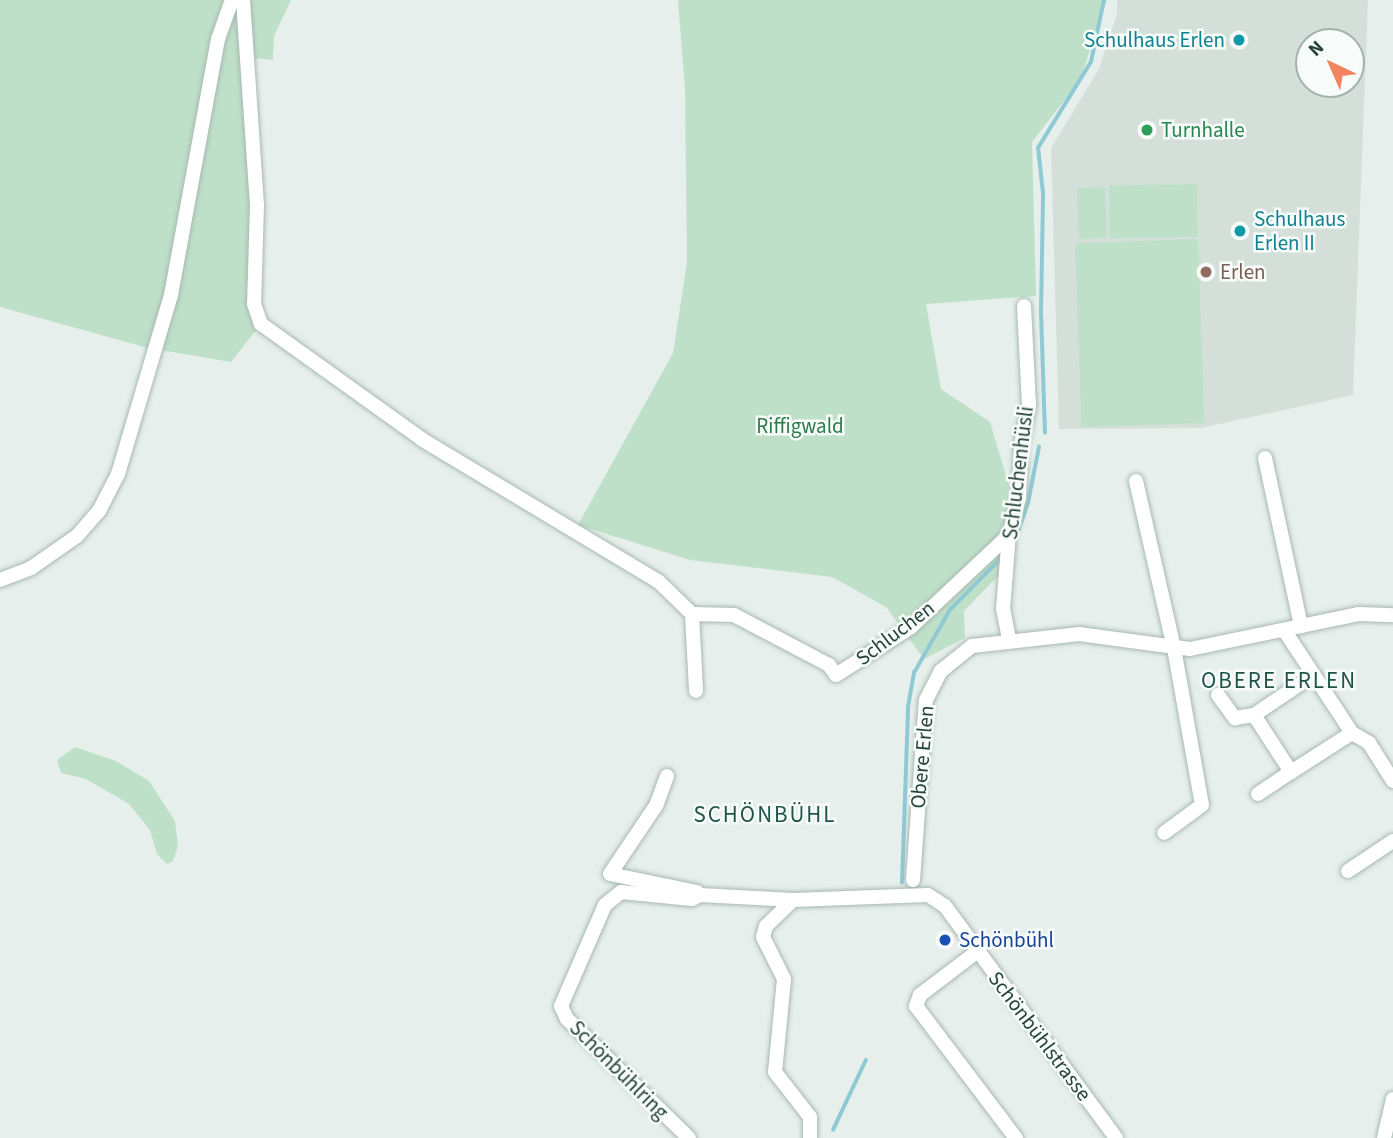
<!DOCTYPE html>
<meta charset="utf-8">
<style>
body{margin:0}
#map{position:relative;width:1393px;height:1138px;overflow:hidden;background:#e6efeb;font-family:"Source Sans 3",sans-serif}
div>[style]{position:absolute}
.built>*{inset:0;background:#d4dfda}
.green>*{inset:0;background:#bfe0c8;transform-origin:0 0}
.stream>*{height:3.5px;margin:-1.75px;padding:0 1.75px;transform-origin:1.75px;border-radius:1.75px;background:#8ec9d4}
.roads{filter:drop-shadow(0 0 2px #a8b8b2) drop-shadow(0 0 2px #a8b8b2)}
.minor>*{height:14px;margin:-7px;padding:0 7px;transform-origin:7px;border-radius:7px;background:#fff}
.dots>*{width:19px;height:19px;translate:-50% -50%;box-sizing:border-box;border:4px solid #f7fbf9;border-radius:50%}
span{translate:-50% -50%;white-space:nowrap;text-align:center;line-height:1.15;-webkit-text-stroke:5px #f7fbf9;paint-order:stroke}
.culture-label{font-size:21px;color:#0d838f}
.right{translate:-100% -50%;text-align:right}
.left{translate:0 -50%;text-align:left}
.leisure-label{font-size:21px;color:#27864d}
.education-label{font-size:21px;color:#785e54}
.park-label{font-size:21px;color:#2d7a4b}
.street-label{font-size:21px;color:#24423a}
.transit-label{font-size:21px;color:#164399}
.neighbourhood-label{font-size:23px;color:#1f5548;letter-spacing:2px}
.north{position:absolute;left:1295px;top:28px;width:70px;height:70px;box-sizing:border-box;background:#f7fbf9;border:2px solid #a3b1ad;border-radius:50%;rotate:316deg;font-size:19px;font-weight:700;line-height:28px;text-align:center;color:#24423a}
.north::after{content:'';display:block;margin:auto;width:24px;height:32px;background:#f4845f;clip-path:polygon(50% 0,100% 100%,50% 72%,0 100%)}
</style>
<div id="map">
<div class="built">
<div style="clip-path:polygon(evenodd,1117px 0,1368px 0,1353px 395px,1201px 428px,1059px 429px,1051px 148px,1099px 69px,1117px 14px,1117px 0,1309px 42px,1351px 42px,1351px 84px,1309px 84px,1309px 42px)"></div>
</div>
<div class="green">
<div style="clip-path:polygon(0 0,236px 0,254px 194px,250px 316px,257px 329px,231px 362px,148px 348px,0 307px)"></div>
<div style="clip-path:polygon(247px 0,291px 0,274px 36px,273px 60px,254px 58px)"></div>
<div style="clip-path:polygon(678px 0,1107px 0,1080px 80px,1032px 142px,1036px 296px,926px 304px,941px 389px,990px 422px,1013px 499px,1000px 574px,964px 611px,965px 638px,924px 659px,886px 607px,832px 577px,690px 560px,578px 525px,673px 353px,687px 262px,685px 89px)"></div>
<div style="left:1197px;top:184px;width:53px;height:88px;rotate:89deg"></div>
<div style="left:1105px;top:187px;width:51px;height:28px;rotate:88deg"></div>
<div style="left:1198px;top:239px;width:184px;height:123px;rotate:88deg"></div>
<div style="clip-path:polygon(75px 747px,116px 761px,149px 781px,175px 821px,178px 846px,173px 861px,167px 864px,157px 854px,150px 830px,129px 804px,86px 779px,61px 773px,57px 760px)"></div>
</div>
<div class="stream">
<div style="left:1045px;top:433px;width:120px;rotate:-91.9deg"></div>
<div style="left:1041px;top:313px;width:120px;rotate:-89deg"></div>
<div style="left:1043px;top:193px;width:45px;rotate:-96.3deg"></div>
<div style="left:1038px;top:148px;width:101px;rotate:-58.4deg"></div>
<div style="left:1091px;top:62px;width:63px;rotate:-78.2deg"></div>
<div style="left:1014px;top:543px;width:42px;rotate:-70.7deg"></div>
<div style="left:1028px;top:503px;width:57px;rotate:-78.9deg"></div>
<div style="left:902px;top:883px;width:176px;rotate:-88deg"></div>
<div style="left:908px;top:707px;width:35px;rotate:-80deg"></div>
<div style="left:914px;top:673px;width:73px;rotate:-60.3deg"></div>
<div style="left:950px;top:610px;width:74px;rotate:-45.5deg"></div>
<div style="left:833px;top:1130px;width:77px;rotate:-64.8deg"></div>
</div>
<div class="roads">
<div class="minor">
<div style="left:243px;top:0;width:205px;rotate:86.1deg"></div>
<div style="left:257px;top:205px;width:99px;rotate:91.7deg"></div>
<div style="left:254px;top:304px;width:21px;rotate:71deg"></div>
<div style="left:261px;top:324px;width:199px;rotate:35.6deg"></div>
<div style="left:423px;top:440px;width:274px;rotate:31deg"></div>
<div style="left:658px;top:581px;width:47px;rotate:44.1deg"></div>
<div style="left:692px;top:614px;width:77px;rotate:87deg"></div>
<div style="left:1265px;top:458px;width:172px;rotate:77.9deg"></div>
<div style="left:1136px;top:481px;width:171px;rotate:77.2deg"></div>
<div style="left:1174px;top:648px;width:159px;rotate:79.9deg"></div>
<div style="left:1202px;top:805px;width:47px;rotate:143.6deg"></div>
<div style="left:0;top:580px;width:33px;rotate:-21deg"></div>
<div style="left:31px;top:568px;width:56px;rotate:-34.8deg"></div>
<div style="left:77px;top:536px;width:33px;rotate:-49deg"></div>
<div style="left:99px;top:511px;width:42px;rotate:-62.8deg"></div>
<div style="left:118px;top:474px;width:187px;rotate:-73.5deg"></div>
<div style="left:171px;top:295px;width:260px;rotate:-79.6deg"></div>
<div style="left:218px;top:39px;width:41px;rotate:-70.3deg"></div>
<div style="left:692px;top:614px;width:42px;rotate:1.4deg"></div>
<div style="left:734px;top:615px;width:107px;rotate:27.8deg"></div>
<div style="left:829px;top:665px;width:12px;rotate:55deg"></div>
<div style="left:836px;top:675px;width:89px;rotate:-32.6deg"></div>
<div style="left:911px;top:627px;width:134px;rotate:-43.2deg"></div>
<div style="left:1009px;top:639px;width:31px;rotate:-101deg"></div>
<div style="left:1003px;top:609px;width:74px;rotate:-85.4deg"></div>
<div style="left:1009px;top:535px;width:38px;rotate:-75deg"></div>
<div style="left:1019px;top:498px;width:53px;rotate:-87.8deg"></div>
<div style="left:1021px;top:445px;width:41px;rotate:-78.7deg"></div>
<div style="left:1029px;top:405px;width:99px;rotate:-92.9deg"></div>
<div style="left:1218px;top:695px;width:29px;rotate:54deg"></div>
<div style="left:1235px;top:718px;width:19px;rotate:-9deg"></div>
<div style="left:1254px;top:715px;width:68px;rotate:57deg"></div>
<div style="left:1291px;top:772px;width:72px;rotate:-32.6deg"></div>
<div style="left:1352px;top:733px;width:123px;rotate:-123.4deg"></div>
<div style="left:1254px;top:715px;width:71px;rotate:-34.1deg"></div>
<div style="left:1352px;top:733px;width:20px;rotate:30deg"></div>
<div style="left:1369px;top:743px;width:45px;rotate:57.7deg"></div>
<div style="left:667px;top:776px;width:30px;rotate:110deg"></div>
<div style="left:657px;top:804px;width:84px;rotate:123.9deg"></div>
<div style="left:610px;top:874px;width:89px;rotate:11.7deg"></div>
<div style="left:1258px;top:794px;width:40px;rotate:-34deg"></div>
<div style="left:1348px;top:871px;width:54px;rotate:-33.7deg"></div>
<div style="left:913px;top:880px;width:180px;rotate:-85.9deg"></div>
<div style="left:926px;top:700px;width:33px;rotate:-63deg"></div>
<div style="left:941px;top:671px;width:40px;rotate:-39deg"></div>
<div style="left:972px;top:646px;width:108px;rotate:-6.4deg"></div>
<div style="left:1079px;top:634px;width:112px;rotate:7.7deg"></div>
<div style="left:1190px;top:649px;width:173px;rotate:-11.7deg"></div>
<div style="left:1359px;top:614px;width:34px;rotate:2deg"></div>
<div style="left:793px;top:900px;width:37px;rotate:136deg"></div>
<div style="left:766px;top:926px;width:11px;rotate:105deg"></div>
<div style="left:763px;top:937px;width:47px;rotate:63.4deg"></div>
<div style="left:784px;top:979px;width:93px;rotate:95.5deg"></div>
<div style="left:775px;top:1072px;width:57px;rotate:52.1deg"></div>
<div style="left:810px;top:1117px;width:21px;rotate:90deg"></div>
<div style="left:978px;top:951px;width:73px;rotate:142.8deg"></div>
<div style="left:920px;top:995px;width:12px;rotate:110deg"></div>
<div style="left:916px;top:1006px;width:166px;rotate:52.9deg"></div>
<div style="left:689px;top:1138px;width:170px;rotate:-135.7deg"></div>
<div style="left:567px;top:1019px;width:14px;rotate:-115deg"></div>
<div style="left:561px;top:1006px;width:110px;rotate:-66.5deg"></div>
<div style="left:605px;top:905px;width:21px;rotate:-39deg"></div>
<div style="left:621px;top:892px;width:71px;rotate:5.6deg"></div>
<div style="left:692px;top:899px;width:9px;rotate:-27deg"></div>
<div style="left:700px;top:895px;width:93px;rotate:3.1deg"></div>
<div style="left:793px;top:900px;width:135px;rotate:-2.1deg"></div>
<div style="left:928px;top:895px;width:20px;rotate:33deg"></div>
<div style="left:945px;top:906px;width:288px;rotate:53.6deg"></div>
<div style="left:1384px;top:1138px;width:40px;rotate:-77deg"></div>
</div>
</div>
<div class="dots">
<div style="left:1239px;top:40px;background:#0f9aa8"></div>
<div style="left:1147px;top:130px;background:#2e9e5b"></div>
<div style="left:1240px;top:231px;background:#0f9aa8"></div>
<div style="left:1206px;top:272px;background:#8d6e63"></div>
<div style="left:945px;top:940px;background:#1a4fb4"></div>
</div>
<div class="culture-label">
<span class="right" style="left:1225px;top:40px">Schulhaus Erlen</span>
<span class="left" style="left:1254px;top:231px">Schulhaus<br>Erlen II</span>
</div>
<div class="leisure-label">
<span class="left" style="left:1161px;top:130px">Turnhalle</span>
</div>
<div class="education-label">
<span class="left" style="left:1220px;top:272px">Erlen</span>
</div>
<div class="park-label">
<span style="left:800px;top:426px">Riffigwald</span>
</div>
<div class="street-label">
<span style="left:1018px;top:473px;rotate:-83deg">Schluchenhüsli</span>
<span style="left:895px;top:633px;rotate:-37deg">Schluchen</span>
<span style="left:922px;top:757px;rotate:-85deg">Obere Erlen</span>
<span style="left:1040px;top:1036px;rotate:53deg">Schönbühlstrasse</span>
<span style="left:619px;top:1070px;rotate:45deg">Schönbühlring</span>
</div>
<div class="transit-label">
<span class="left" style="left:959px;top:940px">Schönbühl</span>
</div>
<div class="neighbourhood-label">
<span style="left:1279px;top:681px">OBERE ERLEN</span>
<span style="left:765px;top:815px">SCHÖNBÜHL</span>
</div>
<div class="north">N</div>
</div>
